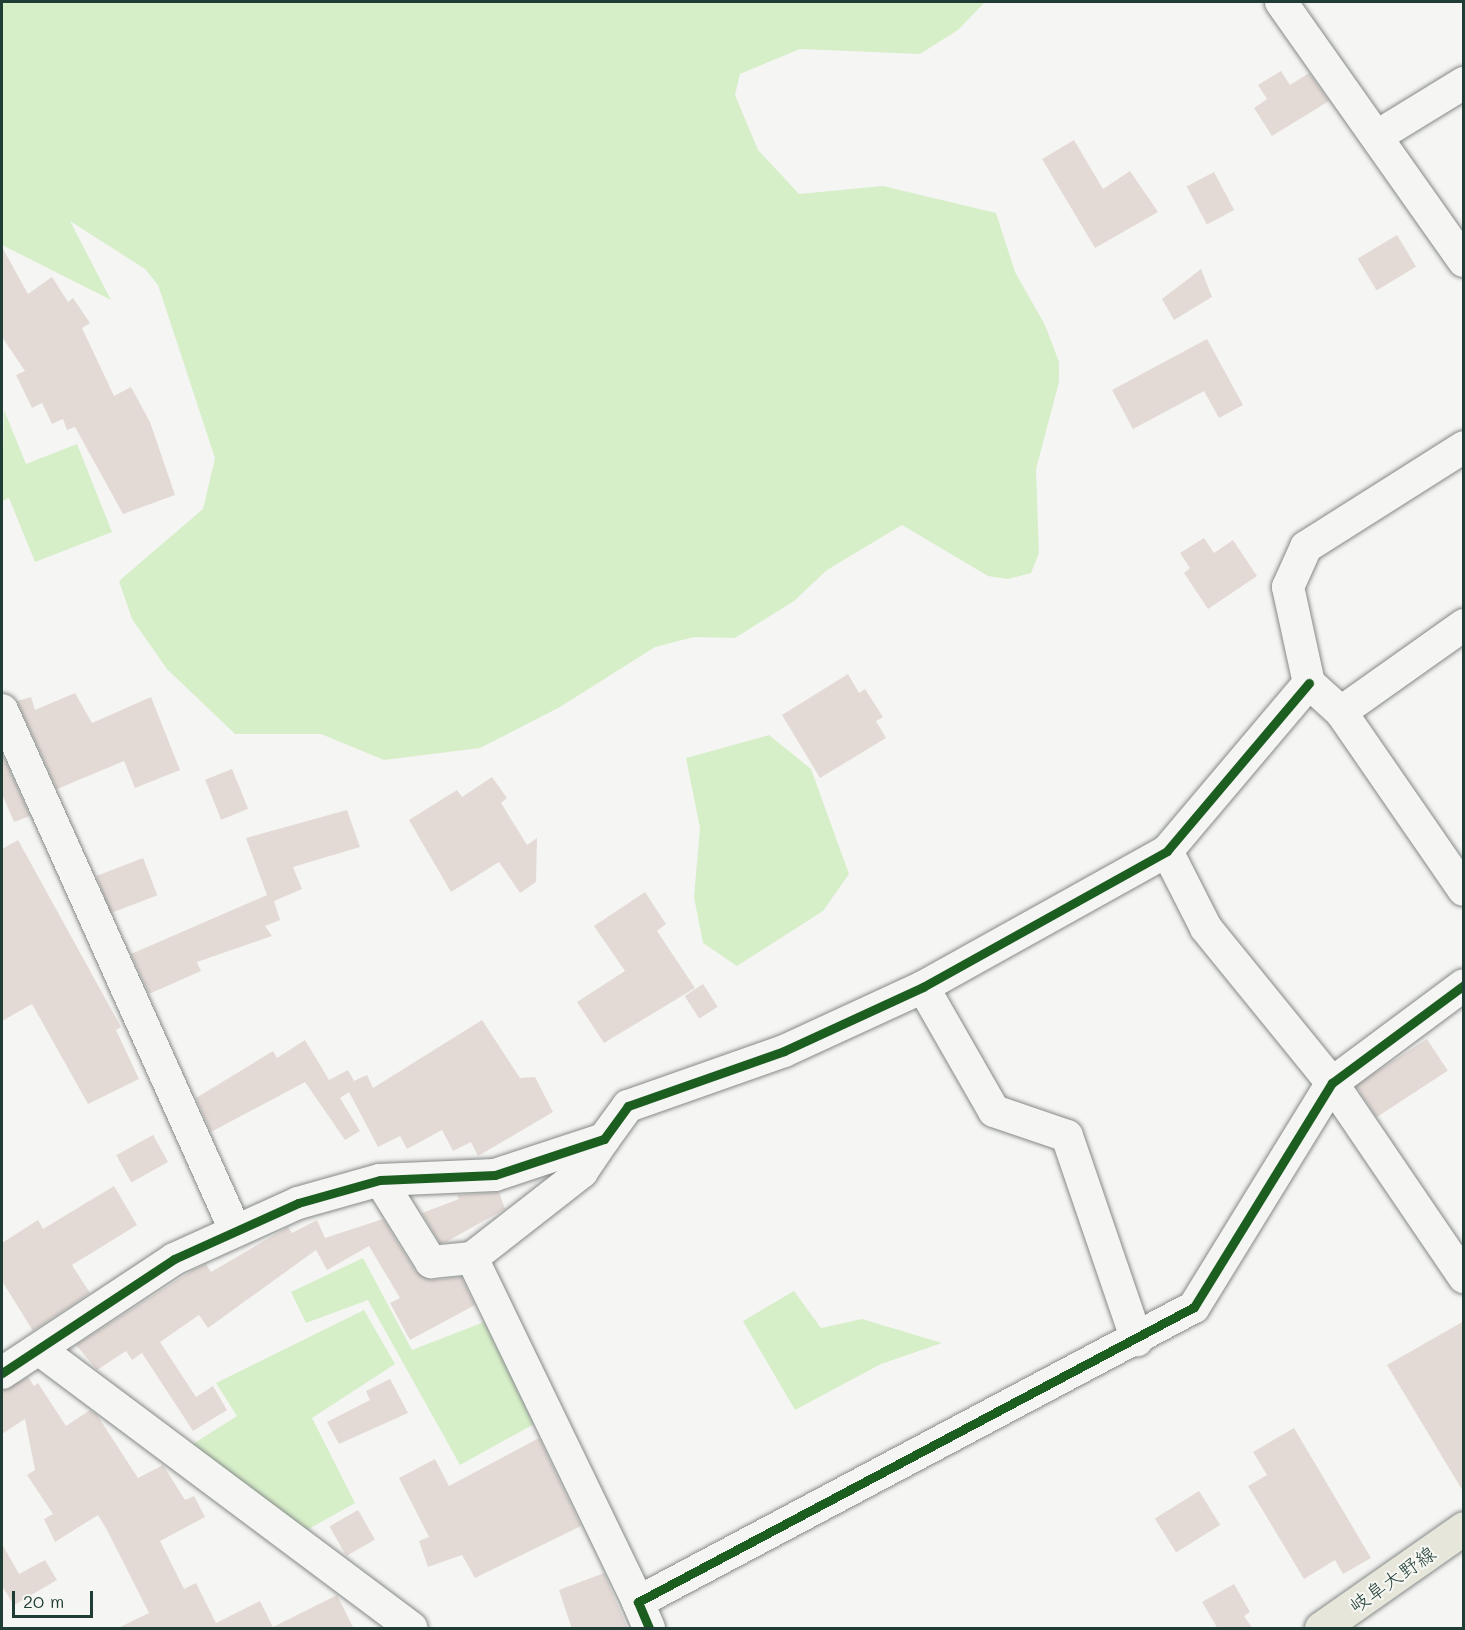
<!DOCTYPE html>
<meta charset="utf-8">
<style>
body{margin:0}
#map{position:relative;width:1465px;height:1630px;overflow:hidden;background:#f5f5f3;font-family:Mali,"Klee One",sans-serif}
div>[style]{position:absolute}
.green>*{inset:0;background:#d7efc9}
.building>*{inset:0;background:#e4dad5;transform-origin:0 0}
.roads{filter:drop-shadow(0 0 2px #858a88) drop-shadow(0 0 2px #858a88)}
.minor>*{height:32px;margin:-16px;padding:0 16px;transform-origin:16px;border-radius:16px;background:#f5f5f3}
.major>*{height:33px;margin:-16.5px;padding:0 16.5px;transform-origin:16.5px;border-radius:16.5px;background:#e7e6da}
.cycleway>*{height:9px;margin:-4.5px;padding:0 4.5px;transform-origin:4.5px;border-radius:4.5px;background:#1b5e20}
span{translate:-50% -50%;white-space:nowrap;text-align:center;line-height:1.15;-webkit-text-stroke:4.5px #f6f6f2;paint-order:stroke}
.street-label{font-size:20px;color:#1f3d34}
.frame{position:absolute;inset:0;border:3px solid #1f3d34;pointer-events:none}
.scale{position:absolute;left:12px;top:1591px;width:81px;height:27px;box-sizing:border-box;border:3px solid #1f3d34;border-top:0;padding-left:8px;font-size:18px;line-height:21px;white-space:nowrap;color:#1f3d34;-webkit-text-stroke:4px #f6f6f2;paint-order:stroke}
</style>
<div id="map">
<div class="green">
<div style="clip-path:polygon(2px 2px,985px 2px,958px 30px,920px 54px,800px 49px,740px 74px,735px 95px,758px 150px,799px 194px,883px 186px,996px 213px,1015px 272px,1045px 325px,1059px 362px,1059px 382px,1036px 469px,1039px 553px,1031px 573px,1008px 579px,988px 576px,902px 525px,827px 570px,794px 601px,735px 638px,694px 637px,655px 647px,560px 707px,480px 748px,384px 760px,321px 734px,235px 734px,167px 669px,132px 619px,119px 581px,203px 509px,215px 458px,158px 285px,145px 269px,70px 221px,111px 300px,2px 245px)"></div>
<div style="clip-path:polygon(4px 410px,26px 464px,77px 444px,112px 532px,35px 562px,9px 498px,2px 501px)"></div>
<div style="clip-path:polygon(769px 735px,811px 769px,849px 874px,823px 911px,737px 966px,703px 943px,694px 897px,700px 828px,686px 758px)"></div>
<div style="clip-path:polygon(363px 1258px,412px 1350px,484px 1322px,534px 1424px,460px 1465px,368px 1300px,306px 1323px,291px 1292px)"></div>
<div style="clip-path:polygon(794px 1291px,821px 1328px,862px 1319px,942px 1343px,881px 1364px,795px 1410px,743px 1321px)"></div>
<div style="clip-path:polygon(364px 1310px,395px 1364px,312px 1418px,355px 1503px,298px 1535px,185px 1449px,237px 1416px,216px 1383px)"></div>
</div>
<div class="building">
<div style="clip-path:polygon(1281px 71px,1290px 85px,1309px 73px,1329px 101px,1272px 136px,1254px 108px,1267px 99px,1258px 85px)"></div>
<div style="clip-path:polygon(1074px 140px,1103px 189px,1130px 171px,1158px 212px,1095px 248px,1042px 159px)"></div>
<div style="left:1214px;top:172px;width:43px;height:31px;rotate:62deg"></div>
<div style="left:1397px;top:235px;width:37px;height:46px;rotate:59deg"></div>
<div style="clip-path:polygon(2px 247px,28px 294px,52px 277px,68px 302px,73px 298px,90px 323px,82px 328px,114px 396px,131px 387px,150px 422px,175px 495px,123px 514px,75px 427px,67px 430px,63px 419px,52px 424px,42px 403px,32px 408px,16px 375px,25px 371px,2px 337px)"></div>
<div style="clip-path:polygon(1201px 269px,1212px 297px,1174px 320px,1162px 299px)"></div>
<div style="clip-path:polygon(1207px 339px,1243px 405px,1219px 418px,1204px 391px,1133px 429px,1112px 390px)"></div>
<div style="clip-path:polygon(1204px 538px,1214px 553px,1233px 540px,1257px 576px,1208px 609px,1184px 573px,1190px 568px,1180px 553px)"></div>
<div style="clip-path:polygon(848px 674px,859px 693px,865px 689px,883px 717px,876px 721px,886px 738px,820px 778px,782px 715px)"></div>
<div style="clip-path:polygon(75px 693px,92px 723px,151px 697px,180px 770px,135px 788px,124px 761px,57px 789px,17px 701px,31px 697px,35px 710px)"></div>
<div style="clip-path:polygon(2px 753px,30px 816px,14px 822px,2px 794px)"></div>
<div style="left:232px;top:769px;width:43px;height:29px;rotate:68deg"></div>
<div style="clip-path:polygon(492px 777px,507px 798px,501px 803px,527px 845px,537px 838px,536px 882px,520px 893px,499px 862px,451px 892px,409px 820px,457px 790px,462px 797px)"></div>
<div style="clip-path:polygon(347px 810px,360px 847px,293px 867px,302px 889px,274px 901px,280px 920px,265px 926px,272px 936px,197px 962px,201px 971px,149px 994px,131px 954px,267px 895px,246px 838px)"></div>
<div style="clip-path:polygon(18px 840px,121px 1027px,116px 1030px,139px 1079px,88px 1104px,32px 1004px,2px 1021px,2px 849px)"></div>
<div style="left:143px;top:858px;width:40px;height:50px;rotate:69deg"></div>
<div style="clip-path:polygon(645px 892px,666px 924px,657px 931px,695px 988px,604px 1043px,577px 1002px,625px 971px,594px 926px)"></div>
<div style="left:703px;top:984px;width:27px;height:22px;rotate:57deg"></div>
<div style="clip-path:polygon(482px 1020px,520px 1078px,535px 1077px,553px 1112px,478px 1156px,471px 1142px,453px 1151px,442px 1130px,407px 1149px,400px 1136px,378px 1147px,349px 1092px,340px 1098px,360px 1131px,345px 1140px,305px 1082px,211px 1132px,196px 1098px,273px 1051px,277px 1058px,305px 1040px,329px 1080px,348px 1070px,354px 1081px,367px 1075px,373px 1088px)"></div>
<div style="left:1427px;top:1039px;width:38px;height:85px;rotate:57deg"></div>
<div style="left:153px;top:1135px;width:31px;height:42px;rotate:61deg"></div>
<div style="clip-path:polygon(114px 1186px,137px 1225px,72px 1265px,90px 1293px,33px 1331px,2px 1281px,2px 1243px,38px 1220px,43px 1229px)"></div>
<div style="clip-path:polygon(499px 1192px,505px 1209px,446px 1242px,440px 1243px,422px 1213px,459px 1199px,457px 1195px)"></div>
<div style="clip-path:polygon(383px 1219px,416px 1272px,432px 1280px,461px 1277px,475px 1305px,410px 1340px,390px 1303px,400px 1298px,369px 1246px,327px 1270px,316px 1250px,208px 1328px,199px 1315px,160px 1342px,196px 1397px,213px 1386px,227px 1410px,193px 1431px,142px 1353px,132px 1360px,126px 1351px,97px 1370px,76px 1345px,193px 1270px,206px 1264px,211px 1272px,288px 1227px,292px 1233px,317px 1220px,325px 1238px)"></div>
<div style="clip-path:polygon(1464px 1321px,1464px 1493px,1387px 1365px)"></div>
<div style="clip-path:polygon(28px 1377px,34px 1386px,38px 1383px,66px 1426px,90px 1410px,97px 1415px,138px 1478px,163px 1465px,185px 1500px,194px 1496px,205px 1517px,160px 1541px,184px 1589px,196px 1583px,216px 1623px,260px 1601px,273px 1627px,337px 1595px,354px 1629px,116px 1629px,149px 1613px,107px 1530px,98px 1515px,55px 1542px,44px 1519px,53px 1514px,27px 1475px,35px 1470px,25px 1419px,2px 1434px,2px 1391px)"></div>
<div style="clip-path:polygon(390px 1379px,408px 1413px,339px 1444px,327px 1422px,370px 1400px,366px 1391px)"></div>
<div style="clip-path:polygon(1294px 1428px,1371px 1558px,1343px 1574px,1335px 1560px,1304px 1579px,1248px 1486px,1267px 1475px,1253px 1452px)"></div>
<div style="clip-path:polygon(539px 1438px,581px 1526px,475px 1578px,462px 1555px,428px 1567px,419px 1541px,429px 1537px,399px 1478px,435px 1459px,449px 1486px)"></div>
<div style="left:1199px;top:1491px;width:40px;height:52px;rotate:58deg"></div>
<div style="left:358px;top:1510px;width:34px;height:33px;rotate:60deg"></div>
<div style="clip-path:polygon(2px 1544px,19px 1574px,45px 1560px,57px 1580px,14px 1605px,2px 1586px)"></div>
<div style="clip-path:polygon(604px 1573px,628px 1629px,572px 1629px,559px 1590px)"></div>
<div style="clip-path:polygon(1234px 1584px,1250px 1612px,1244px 1616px,1253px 1629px,1218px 1629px,1202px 1602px)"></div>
</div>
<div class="roads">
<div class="minor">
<div style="left:1281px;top:2px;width:317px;rotate:54.8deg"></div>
<div style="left:1379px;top:135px;width:100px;rotate:-31.5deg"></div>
<div style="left:1464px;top:447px;width:187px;rotate:147.7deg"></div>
<div style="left:1306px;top:547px;width:44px;rotate:114.2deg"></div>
<div style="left:1288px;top:587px;width:98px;rotate:77.7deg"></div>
<div style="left:1309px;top:683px;width:43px;rotate:42.2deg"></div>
<div style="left:1341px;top:712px;width:216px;rotate:55.4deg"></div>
<div style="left:2px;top:710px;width:570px;rotate:65.86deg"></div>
<div style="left:1341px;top:712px;width:151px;rotate:-35.3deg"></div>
<div style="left:1167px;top:851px;width:86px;rotate:63.1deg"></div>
<div style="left:1206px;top:928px;width:200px;rotate:50.9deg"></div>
<div style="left:1332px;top:1083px;width:235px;rotate:55.8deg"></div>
<div style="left:923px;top:987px;width:143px;rotate:60.2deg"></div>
<div style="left:994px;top:1111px;width:77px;rotate:18.9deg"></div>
<div style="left:1067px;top:1136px;width:216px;rotate:71.1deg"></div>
<div style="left:604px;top:1139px;width:40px;rotate:124deg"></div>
<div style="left:582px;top:1172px;width:140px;rotate:142deg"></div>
<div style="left:472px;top:1258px;width:382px;rotate:64.2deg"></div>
<div style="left:380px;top:1180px;width:97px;rotate:58.1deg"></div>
<div style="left:431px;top:1262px;width:41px;rotate:-5.6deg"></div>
<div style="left:40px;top:1350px;width:464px;rotate:36.8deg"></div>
<div style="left:2px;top:1373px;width:206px;rotate:-33.5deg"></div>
<div style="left:174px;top:1259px;width:136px;rotate:-24.3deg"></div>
<div style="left:298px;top:1203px;width:85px;rotate:-15.7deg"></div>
<div style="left:380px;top:1180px;width:115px;rotate:-2.5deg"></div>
<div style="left:495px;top:1175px;width:115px;rotate:-18.3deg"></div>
<div style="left:604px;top:1139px;width:41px;rotate:-54deg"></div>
<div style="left:628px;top:1106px;width:165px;rotate:-19.4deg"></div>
<div style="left:784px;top:1051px;width:153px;rotate:-24.7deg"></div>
<div style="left:923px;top:987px;width:279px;rotate:-29.1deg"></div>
<div style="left:1167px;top:851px;width:220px;rotate:-49.8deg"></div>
<div style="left:649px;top:1628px;width:28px;rotate:-113deg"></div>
<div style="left:638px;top:1602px;width:629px;rotate:-27.95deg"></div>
<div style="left:1194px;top:1307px;width:263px;rotate:-58.4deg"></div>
<div style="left:1332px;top:1083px;width:164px;rotate:-36.6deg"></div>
</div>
<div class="major">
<div style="left:1321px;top:1628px;width:174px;rotate:-35deg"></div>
</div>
</div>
<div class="cycleway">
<div style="left:2px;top:1373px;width:206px;rotate:-33.5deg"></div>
<div style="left:174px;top:1259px;width:136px;rotate:-24.3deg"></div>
<div style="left:298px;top:1203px;width:85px;rotate:-15.7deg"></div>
<div style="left:380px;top:1180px;width:115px;rotate:-2.5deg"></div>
<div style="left:495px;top:1175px;width:115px;rotate:-18.3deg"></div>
<div style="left:604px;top:1139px;width:41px;rotate:-54deg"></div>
<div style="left:628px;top:1106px;width:165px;rotate:-19.4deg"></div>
<div style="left:784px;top:1051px;width:153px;rotate:-24.7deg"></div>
<div style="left:923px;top:987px;width:279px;rotate:-29.1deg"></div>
<div style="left:1167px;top:851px;width:220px;rotate:-49.8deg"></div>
<div style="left:649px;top:1628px;width:28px;rotate:-113deg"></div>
<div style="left:638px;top:1602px;width:629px;rotate:-27.95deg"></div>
<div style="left:1194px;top:1307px;width:263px;rotate:-58.4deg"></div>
<div style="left:1332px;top:1083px;width:164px;rotate:-36.6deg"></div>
</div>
<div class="street-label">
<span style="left:1392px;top:1579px;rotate:-35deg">岐阜大野線</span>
</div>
<div class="frame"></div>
<div class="scale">20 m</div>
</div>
